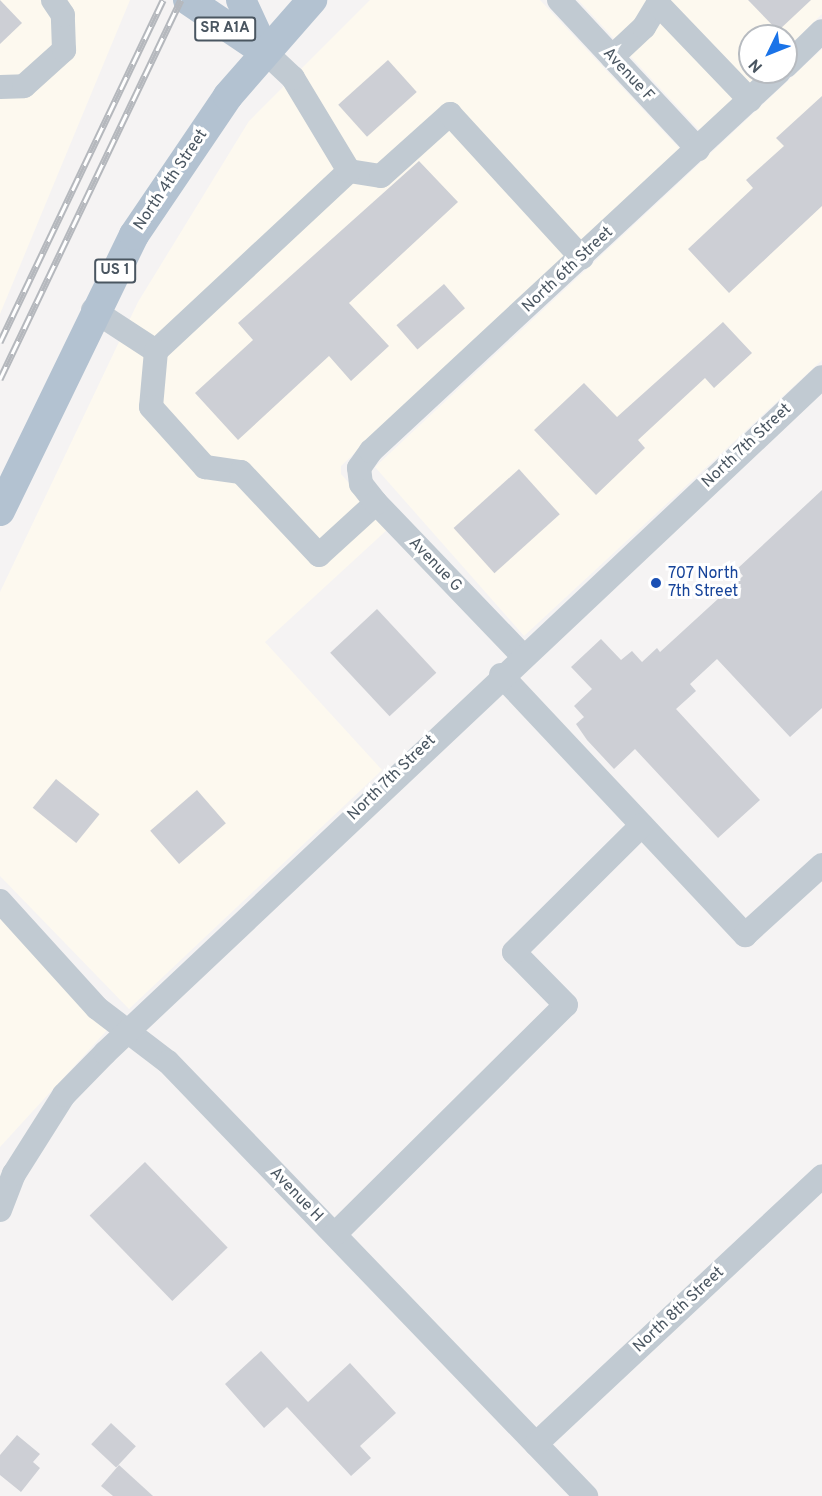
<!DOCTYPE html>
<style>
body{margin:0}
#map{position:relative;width:822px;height:1496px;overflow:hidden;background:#f5f3f3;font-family:Overpass,sans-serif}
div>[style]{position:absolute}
.commercial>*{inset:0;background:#fdf9ef}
.building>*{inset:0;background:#cdcfd5;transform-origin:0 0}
.minor>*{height:24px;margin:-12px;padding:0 12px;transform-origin:12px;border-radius:12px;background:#c1cad2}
.major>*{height:30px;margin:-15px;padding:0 15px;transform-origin:15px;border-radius:15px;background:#b3c2d1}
.rail>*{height:7px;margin-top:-3.5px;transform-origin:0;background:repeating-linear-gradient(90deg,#fff 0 14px,#b5b8bd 0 28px);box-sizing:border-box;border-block:2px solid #b5b8bd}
.dots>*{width:16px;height:16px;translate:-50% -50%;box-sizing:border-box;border:3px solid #fff;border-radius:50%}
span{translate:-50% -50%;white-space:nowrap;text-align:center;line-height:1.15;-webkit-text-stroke:6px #fff;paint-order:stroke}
.shield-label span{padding:2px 4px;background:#fff;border:2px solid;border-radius:4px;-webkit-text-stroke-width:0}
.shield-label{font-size:15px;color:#4a5661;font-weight:700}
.street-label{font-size:16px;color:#4a5661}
.transit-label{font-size:16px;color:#164399}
.left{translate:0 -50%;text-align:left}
.north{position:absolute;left:738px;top:24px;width:60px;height:60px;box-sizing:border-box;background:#fff;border:2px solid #b7bbc0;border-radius:50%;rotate:227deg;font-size:16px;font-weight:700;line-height:24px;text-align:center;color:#4a5661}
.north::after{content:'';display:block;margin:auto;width:21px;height:27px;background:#1a73e8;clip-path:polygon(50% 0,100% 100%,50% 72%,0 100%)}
</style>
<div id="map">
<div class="commercial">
<div style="clip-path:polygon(0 0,130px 0,0 314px)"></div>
<div style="clip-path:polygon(370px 0,540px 0,680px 149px,341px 466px,341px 474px,389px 528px,265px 642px,382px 770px,129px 1009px,0 876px,0 592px,138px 302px,249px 121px)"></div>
<div style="clip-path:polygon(578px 0,822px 0,822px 14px,786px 49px,786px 36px,750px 36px,750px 72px,761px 72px,700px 131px)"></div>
<div style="clip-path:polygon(822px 49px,822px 360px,524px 636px,375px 467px)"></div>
<div style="clip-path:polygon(0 916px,109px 1028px,0 1147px)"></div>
</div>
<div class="building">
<div style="clip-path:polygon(0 0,22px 23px,0 44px)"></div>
<div style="clip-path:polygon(748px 0,811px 0,778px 31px)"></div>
<div style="left:388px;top:60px;width:43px;height:67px;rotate:48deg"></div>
<div style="clip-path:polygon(822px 96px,822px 206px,729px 293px,688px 249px,753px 188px,746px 180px,784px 146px,776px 138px)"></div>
<div style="clip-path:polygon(419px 161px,458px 202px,349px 303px,389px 346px,351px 381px,329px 356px,238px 440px,195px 393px,253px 340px,238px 323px)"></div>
<div style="left:444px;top:284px;width:32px;height:63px;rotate:49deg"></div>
<div style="clip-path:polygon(723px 322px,752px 353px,714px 388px,705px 378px,638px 440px,645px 448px,596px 495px,534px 430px,584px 383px,617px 417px)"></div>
<div style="left:519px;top:469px;width:61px;height:88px;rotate:48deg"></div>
<div style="clip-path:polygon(822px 490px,822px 708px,790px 737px,717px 659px,690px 684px,696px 691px,676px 709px,760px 800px,718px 838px,635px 749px,614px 769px,587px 740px,576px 724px,584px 717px,574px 706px,592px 689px,571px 667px,601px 639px,621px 660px,632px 651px,642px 662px,657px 648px,660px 652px,743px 576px,737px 569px)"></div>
<div style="left:377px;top:609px;width:87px;height:64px;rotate:47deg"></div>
<div style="left:56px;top:779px;width:56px;height:37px;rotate:39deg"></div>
<div style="left:197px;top:790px;width:44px;height:62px;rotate:49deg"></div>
<div style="left:145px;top:1162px;width:119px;height:77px;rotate:46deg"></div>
<div style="clip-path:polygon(261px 1351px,308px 1402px,350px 1363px,396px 1413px,360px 1446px,371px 1458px,351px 1476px,287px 1407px,264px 1428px,225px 1384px)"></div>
<div style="left:111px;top:1423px;width:34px;height:29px;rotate:43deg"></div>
<div style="clip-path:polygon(17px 1435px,40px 1454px,33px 1462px,40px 1468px,21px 1492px,0 1475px,0 1455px)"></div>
<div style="clip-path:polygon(119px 1465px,153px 1496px,113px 1496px,101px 1486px)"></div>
</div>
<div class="minor">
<div style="left:559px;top:0;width:204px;rotate:47deg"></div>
<div style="left:612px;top:57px;width:44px;rotate:-43.2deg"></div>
<div style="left:644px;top:27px;width:27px;rotate:-59deg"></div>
<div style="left:658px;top:4px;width:133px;rotate:46.2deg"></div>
<div style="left:786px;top:66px;width:50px;rotate:-44.2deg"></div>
<div style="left:0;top:87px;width:24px;rotate:-2deg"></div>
<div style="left:24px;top:86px;width:54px;rotate:-42deg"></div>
<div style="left:64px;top:50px;width:35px;rotate:-92deg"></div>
<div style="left:63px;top:15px;width:18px;rotate:-124deg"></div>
<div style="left:349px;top:171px;width:32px;rotate:9deg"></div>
<div style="left:381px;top:176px;width:93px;rotate:-41.9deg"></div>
<div style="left:450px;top:114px;width:195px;rotate:47.5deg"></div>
<div style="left:93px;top:310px;width:75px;rotate:33.1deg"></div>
<div style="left:156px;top:351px;width:264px;rotate:-43deg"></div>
<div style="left:349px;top:171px;width:109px;rotate:-121.1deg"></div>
<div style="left:293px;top:78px;width:38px;rotate:-137deg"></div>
<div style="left:156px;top:351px;width:56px;rotate:95.1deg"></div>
<div style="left:151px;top:407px;width:81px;rotate:48deg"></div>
<div style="left:205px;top:467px;width:36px;rotate:8deg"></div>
<div style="left:241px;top:472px;width:114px;rotate:46.8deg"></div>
<div style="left:319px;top:555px;width:77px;rotate:-42.4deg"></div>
<div style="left:522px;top:655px;width:211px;rotate:-133.8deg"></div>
<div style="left:376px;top:503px;width:24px;rotate:-128deg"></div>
<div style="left:361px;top:484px;width:16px;rotate:-97deg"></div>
<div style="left:359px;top:468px;width:21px;rotate:-55deg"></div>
<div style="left:371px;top:451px;width:557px;rotate:-42.89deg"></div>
<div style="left:501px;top:675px;width:357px;rotate:46.8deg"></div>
<div style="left:745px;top:935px;width:104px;rotate:-42.3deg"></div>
<div style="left:0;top:901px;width:144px;rotate:47.8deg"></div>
<div style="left:97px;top:1008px;width:89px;rotate:37.3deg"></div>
<div style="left:168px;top:1062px;width:603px;rotate:46.08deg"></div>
<div style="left:0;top:1210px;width:39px;rotate:-69deg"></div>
<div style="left:14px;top:1174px;width:93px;rotate:-57.7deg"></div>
<div style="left:64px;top:1095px;width:59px;rotate:-45.7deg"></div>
<div style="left:105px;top:1053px;width:985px;rotate:-43.31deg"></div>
<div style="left:335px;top:1234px;width:325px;rotate:-44.8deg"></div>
<div style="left:566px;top:1005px;width:74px;rotate:-134.5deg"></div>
<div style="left:514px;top:952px;width:180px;rotate:-44.8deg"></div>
<div style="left:536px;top:1444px;width:392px;rotate:-43.1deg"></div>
</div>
<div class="major">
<div style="left:188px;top:0;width:93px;rotate:34deg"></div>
<div style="left:241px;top:0;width:57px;rotate:65.2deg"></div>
<div style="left:0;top:511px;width:307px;rotate:-64.1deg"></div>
<div style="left:134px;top:235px;width:168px;rotate:-55.9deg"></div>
<div style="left:228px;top:96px;width:128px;rotate:-48.8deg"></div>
</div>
<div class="rail">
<div style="left:0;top:342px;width:379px;rotate:-64.5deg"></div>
<div style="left:0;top:379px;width:420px;rotate:-64.5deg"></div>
</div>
<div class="dots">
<div style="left:656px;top:583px;background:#1a4fb4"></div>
</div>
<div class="shield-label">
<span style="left:225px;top:29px">SR A1A</span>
<span style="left:115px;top:271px">US 1</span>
</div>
<div class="street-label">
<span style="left:628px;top:75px;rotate:47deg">Avenue F</span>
<span style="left:171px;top:180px;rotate:-56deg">North 4th Street</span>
<span style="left:568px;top:270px;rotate:-43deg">North 6th Street</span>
<span style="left:747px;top:446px;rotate:-43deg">North 7th Street</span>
<span style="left:435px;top:565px;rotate:46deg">Avenue G</span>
<span style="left:392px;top:778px;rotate:-44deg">North 7th Street</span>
<span style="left:296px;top:1195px;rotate:46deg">Avenue H</span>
<span style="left:679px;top:1310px;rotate:-43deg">North 8th Street</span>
</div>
<div class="transit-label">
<span class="left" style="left:668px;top:583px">707 North<br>7th Street</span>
</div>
<div class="north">N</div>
</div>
